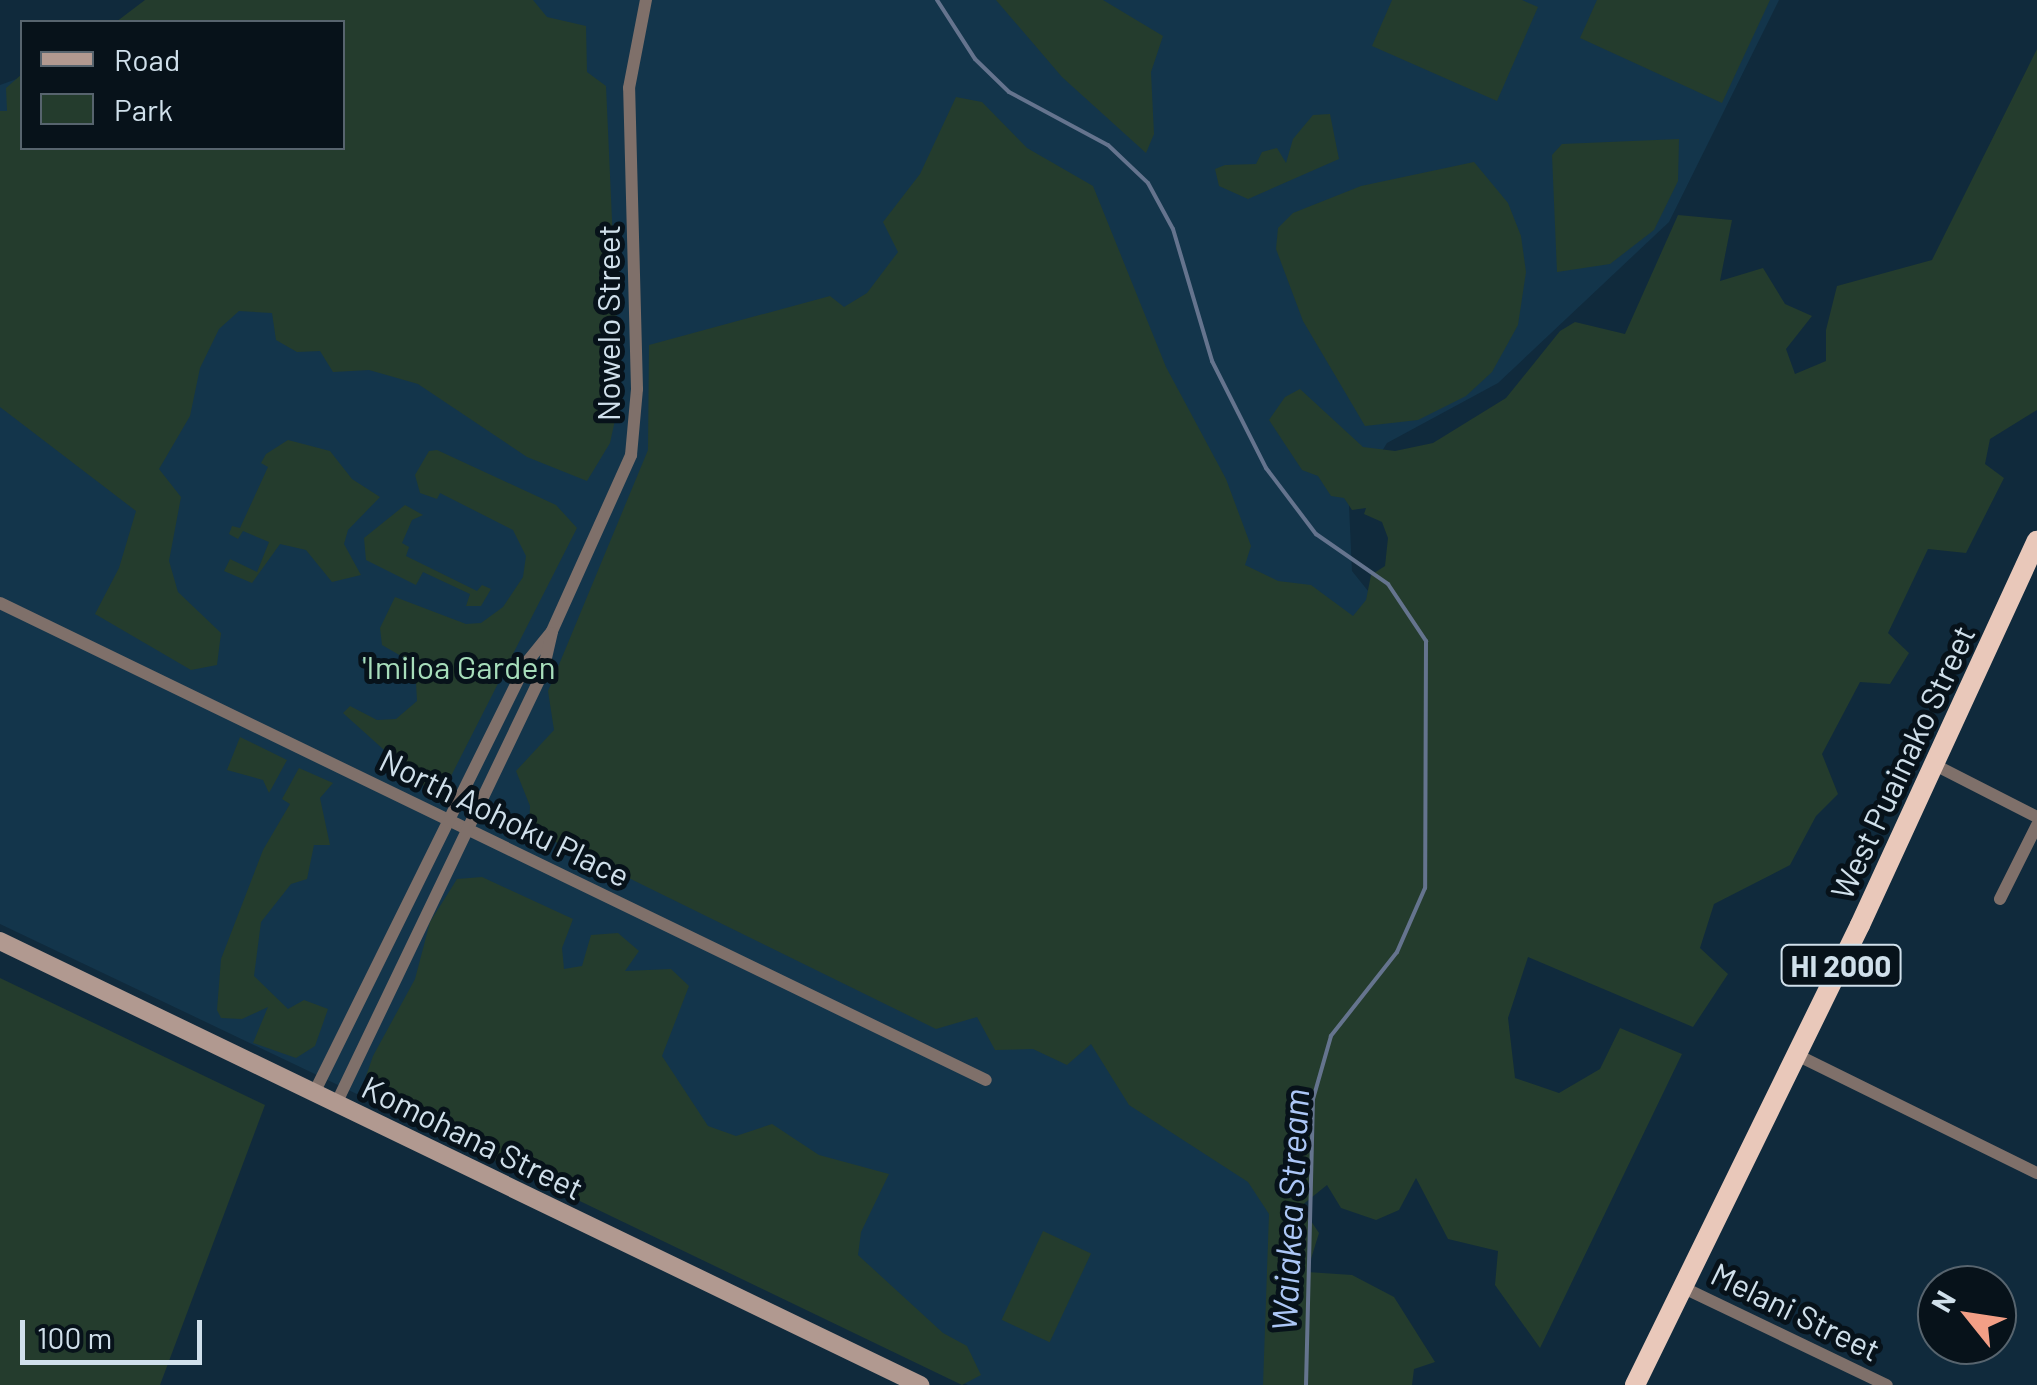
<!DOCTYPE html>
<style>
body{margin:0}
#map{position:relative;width:2037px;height:1385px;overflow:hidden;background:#102a3c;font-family:Barlow,sans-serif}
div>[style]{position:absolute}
.built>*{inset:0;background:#13354b}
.green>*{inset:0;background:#243c2d;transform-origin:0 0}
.stream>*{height:4px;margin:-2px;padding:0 2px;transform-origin:2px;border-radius:2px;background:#65748e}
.minor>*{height:12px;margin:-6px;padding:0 6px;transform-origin:6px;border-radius:6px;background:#7f706a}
.secondary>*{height:18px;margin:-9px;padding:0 9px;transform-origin:9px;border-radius:9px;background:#b19990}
.trunk>*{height:20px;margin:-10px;padding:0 10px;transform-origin:10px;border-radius:10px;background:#e9c8ba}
span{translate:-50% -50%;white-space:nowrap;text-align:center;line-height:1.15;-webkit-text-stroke:10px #07121a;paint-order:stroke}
.shield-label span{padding:2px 8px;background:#07121a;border:2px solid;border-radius:8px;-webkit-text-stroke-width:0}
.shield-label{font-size:30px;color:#d0e0eb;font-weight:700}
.street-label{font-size:32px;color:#d0e0eb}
.park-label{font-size:32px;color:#a7debb}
.water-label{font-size:35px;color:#acc7f7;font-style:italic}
.legend{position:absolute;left:20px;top:20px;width:325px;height:130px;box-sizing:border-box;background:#07121a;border:2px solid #57646e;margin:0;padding:12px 18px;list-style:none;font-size:30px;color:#d0e0eb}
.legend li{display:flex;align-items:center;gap:20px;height:50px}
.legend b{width:50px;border:2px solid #57646e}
.north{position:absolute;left:1917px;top:1265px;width:100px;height:100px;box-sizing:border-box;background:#07121a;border:2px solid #57646e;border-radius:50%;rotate:300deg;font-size:28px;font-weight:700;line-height:40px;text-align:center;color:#d0e0eb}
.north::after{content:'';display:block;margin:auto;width:35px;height:45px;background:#f39f86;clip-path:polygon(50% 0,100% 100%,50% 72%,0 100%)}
.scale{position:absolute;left:20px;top:1320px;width:182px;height:45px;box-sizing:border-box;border:5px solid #d0e0eb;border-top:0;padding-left:12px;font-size:30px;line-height:35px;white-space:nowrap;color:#d0e0eb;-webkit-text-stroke:8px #07121a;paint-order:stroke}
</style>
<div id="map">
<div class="built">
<div style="clip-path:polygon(151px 0,1779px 0,1669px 222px,1498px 383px,1387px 443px,1349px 505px,1352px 571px,1393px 622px,1314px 1027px,1287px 1385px,968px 1385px,0 924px,0 85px,22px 77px,22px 148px,342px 148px,342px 22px)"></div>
</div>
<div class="green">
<div style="clip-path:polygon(145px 0,533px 0,547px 17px,586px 26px,587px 72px,606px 86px,620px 397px,610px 443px,587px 481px,527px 457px,418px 384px,369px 370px,333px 372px,320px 351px,297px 352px,276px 340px,272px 313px,239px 311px,219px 329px,200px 368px,190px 416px,159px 469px,181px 497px,169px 561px,178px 592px,221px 633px,217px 665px,191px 670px,95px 614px,119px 568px,136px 511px,0 407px,0 111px,7px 111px,6px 88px,22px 74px,22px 148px,342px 148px,342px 22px,116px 22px)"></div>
<div style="clip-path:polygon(996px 0,1103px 0,1163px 36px,1151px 72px,1154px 134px,1146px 153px,1062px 77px)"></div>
<div style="clip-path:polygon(1392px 0,1522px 0,1538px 7px,1497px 101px,1372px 46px)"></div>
<div style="clip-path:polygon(1597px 0,1770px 0,1722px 103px,1580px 38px)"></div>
<div style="clip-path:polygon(2037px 49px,2037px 410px,1990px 439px,1985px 464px,2004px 478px,1966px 553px,1928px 549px,1888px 633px,1909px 653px,1890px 684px,1860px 682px,1822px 754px,1838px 794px,1816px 816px,1790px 865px,1714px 904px,1700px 948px,1728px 974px,1693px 1027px,1528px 957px,1508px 1018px,1515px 1078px,1559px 1093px,1600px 1069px,1620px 1028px,1682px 1054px,1540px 1348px,1495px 1285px,1498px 1251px,1448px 1239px,1416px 1178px,1399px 1210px,1376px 1220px,1341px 1208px,1327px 1185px,1301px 1206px,1319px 1233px,1307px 1272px,1352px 1275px,1394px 1297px,1435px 1362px,1414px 1369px,1412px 1385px,1263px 1385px,1269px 1214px,1248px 1182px,1129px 1105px,1091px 1044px,1067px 1065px,1033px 1049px,995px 1050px,977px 1017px,936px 1029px,529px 829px,530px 806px,516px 771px,554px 730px,548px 691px,648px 450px,649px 345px,830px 296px,844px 307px,867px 293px,898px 252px,883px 222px,920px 174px,956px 97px,982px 102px,1027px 148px,1093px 186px,1166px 367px,1226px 479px,1251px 546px,1245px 565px,1278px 581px,1311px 585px,1353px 616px,1366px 600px,1371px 575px,1385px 566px,1388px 538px,1382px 522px,1364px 514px,1366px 508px,1352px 510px,1344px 498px,1331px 496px,1318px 476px,1302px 470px,1269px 420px,1285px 397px,1300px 389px,1363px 447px,1395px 451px,1433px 443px,1506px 398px,1560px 331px,1575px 322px,1625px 334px,1678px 215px,1732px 220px,1720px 281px,1763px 268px,1785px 304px,1812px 316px,1786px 349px,1795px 374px,1826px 361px,1826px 330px,1837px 286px,1932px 260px)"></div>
<div style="clip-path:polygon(1330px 114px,1339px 159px,1248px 199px,1219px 186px,1215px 169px,1225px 165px,1256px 164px,1262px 152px,1277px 148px,1286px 163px,1293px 139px,1313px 115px)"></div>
<div style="clip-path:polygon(1679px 139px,1678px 181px,1654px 230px,1610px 264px,1557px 272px,1552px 155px,1562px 144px)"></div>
<div style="clip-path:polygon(1474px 162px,1508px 203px,1521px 236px,1526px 272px,1518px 325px,1492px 372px,1466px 396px,1418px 420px,1365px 426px,1303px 321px,1276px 249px,1278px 228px,1293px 213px,1361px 186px)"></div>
<div style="clip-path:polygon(288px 440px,330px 451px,352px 479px,380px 497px,348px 530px,344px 544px,361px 575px,332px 582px,306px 550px,280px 544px,252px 583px,224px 571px,230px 559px,257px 572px,269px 542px,243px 531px,238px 539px,229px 534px,232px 526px,240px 528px,268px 467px,261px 463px,266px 454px)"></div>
<div style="clip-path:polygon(437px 450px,556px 505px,577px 528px,450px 778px,433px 794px,343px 713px,350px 706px,377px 720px,396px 719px,417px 701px,415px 664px,382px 645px,380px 628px,395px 597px,466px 624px,481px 623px,503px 607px,523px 577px,526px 556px,513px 530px,440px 493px,437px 499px,420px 493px,415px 475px,429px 451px)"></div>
<div style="clip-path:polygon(405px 505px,423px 515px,412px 520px,402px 543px,409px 547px,406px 556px,477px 591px,482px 585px,491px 589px,481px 606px,466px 606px,470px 594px,423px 572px,416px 585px,366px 560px,364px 538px)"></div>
<div style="clip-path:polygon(240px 737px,287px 760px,269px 793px,263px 780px,227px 770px)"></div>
<div style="clip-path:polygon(299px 768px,333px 783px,320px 798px,330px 845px,314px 845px,307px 879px,291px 884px,261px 922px,254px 976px,288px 1009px,304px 1000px,328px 1009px,315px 1046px,296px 1058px,253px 1043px,268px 1007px,242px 1019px,221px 1018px,217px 1010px,221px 959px,263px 850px,290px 804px,282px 799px)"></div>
<div style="clip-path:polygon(482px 877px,573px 919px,562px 948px,564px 969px,582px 966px,591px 935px,618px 933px,639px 951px,625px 971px,671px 969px,689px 986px,662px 1056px,708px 1126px,736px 1136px,772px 1124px,819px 1155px,889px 1174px,861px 1232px,858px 1255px,943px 1333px,967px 1346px,981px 1375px,962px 1385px,372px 1101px,365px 1079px,373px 1056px,415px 979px,430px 922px,457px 879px)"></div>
<div style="clip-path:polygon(0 978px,265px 1105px,160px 1385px,0 1385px)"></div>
<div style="left:1043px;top:1231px;width:53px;height:98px;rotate:25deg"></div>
</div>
<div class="stream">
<div style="left:937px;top:0;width:70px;rotate:57.2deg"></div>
<div style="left:975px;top:59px;width:47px;rotate:44.1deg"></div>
<div style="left:1009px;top:92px;width:112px;rotate:28.2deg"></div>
<div style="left:1108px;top:145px;width:55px;rotate:43.5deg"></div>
<div style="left:1148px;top:183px;width:52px;rotate:61.5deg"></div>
<div style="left:1173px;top:229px;width:138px;rotate:73.5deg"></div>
<div style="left:1212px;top:361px;width:120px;rotate:63.2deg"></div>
<div style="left:1266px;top:468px;width:83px;rotate:52.9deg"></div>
<div style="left:1316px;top:534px;width:88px;rotate:34.8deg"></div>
<div style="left:1388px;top:584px;width:69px;rotate:56.3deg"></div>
<div style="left:1426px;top:641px;width:247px;rotate:90.2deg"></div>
<div style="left:1425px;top:888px;width:70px;rotate:113.6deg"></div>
<div style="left:1397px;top:952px;width:107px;rotate:128.2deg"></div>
<div style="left:1331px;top:1036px;width:66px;rotate:105.9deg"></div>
<div style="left:1313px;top:1099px;width:286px;rotate:91.4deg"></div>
</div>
<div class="minor">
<div style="left:0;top:603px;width:1095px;rotate:25.82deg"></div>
<div style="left:1933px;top:764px;width:117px;rotate:27deg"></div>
<div style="left:2000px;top:899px;width:83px;rotate:-63.4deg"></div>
<div style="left:1797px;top:1055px;width:267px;rotate:26.2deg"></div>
<div style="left:314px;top:1093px;width:481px;rotate:-63.7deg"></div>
<div style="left:527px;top:662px;width:40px;rotate:-51deg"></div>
<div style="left:552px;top:631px;width:193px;rotate:-65.8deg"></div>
<div style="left:631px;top:455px;width:66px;rotate:-84.8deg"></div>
<div style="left:637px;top:389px;width:301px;rotate:-91.5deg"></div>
<div style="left:629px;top:88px;width:90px;rotate:-79.1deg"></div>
<div style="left:336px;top:1104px;width:480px;rotate:-64.4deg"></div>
<div style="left:543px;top:671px;width:39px;rotate:-77deg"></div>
<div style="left:1682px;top:1287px;width:227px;rotate:25.6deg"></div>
</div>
<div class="secondary">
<div style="left:0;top:941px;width:1022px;rotate:25.76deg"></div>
</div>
<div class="trunk">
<div style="left:1635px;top:1385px;width:512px;rotate:-63.94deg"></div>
<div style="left:1860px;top:925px;width:423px;rotate:-65.3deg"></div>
</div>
<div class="shield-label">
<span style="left:1841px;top:965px">HI 2000</span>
</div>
<div class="street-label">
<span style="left:607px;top:323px;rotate:-90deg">Nowelo Street</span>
<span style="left:1902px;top:762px;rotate:-65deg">West Puainako Street</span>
<span style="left:505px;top:817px;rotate:26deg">North Aohoku Place</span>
<span style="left:473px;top:1137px;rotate:26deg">Komohana Street</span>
<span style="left:1796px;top:1311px;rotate:26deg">Melani Street</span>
</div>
<div class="park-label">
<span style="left:459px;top:666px">'Imiloa Garden</span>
</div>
<div class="water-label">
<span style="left:1289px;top:1210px;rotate:-87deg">Waiakea Stream</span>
</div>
<ul class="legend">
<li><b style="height:12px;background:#b19990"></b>Road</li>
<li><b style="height:28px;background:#243c2d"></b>Park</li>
</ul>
<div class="north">N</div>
<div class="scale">100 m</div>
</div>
